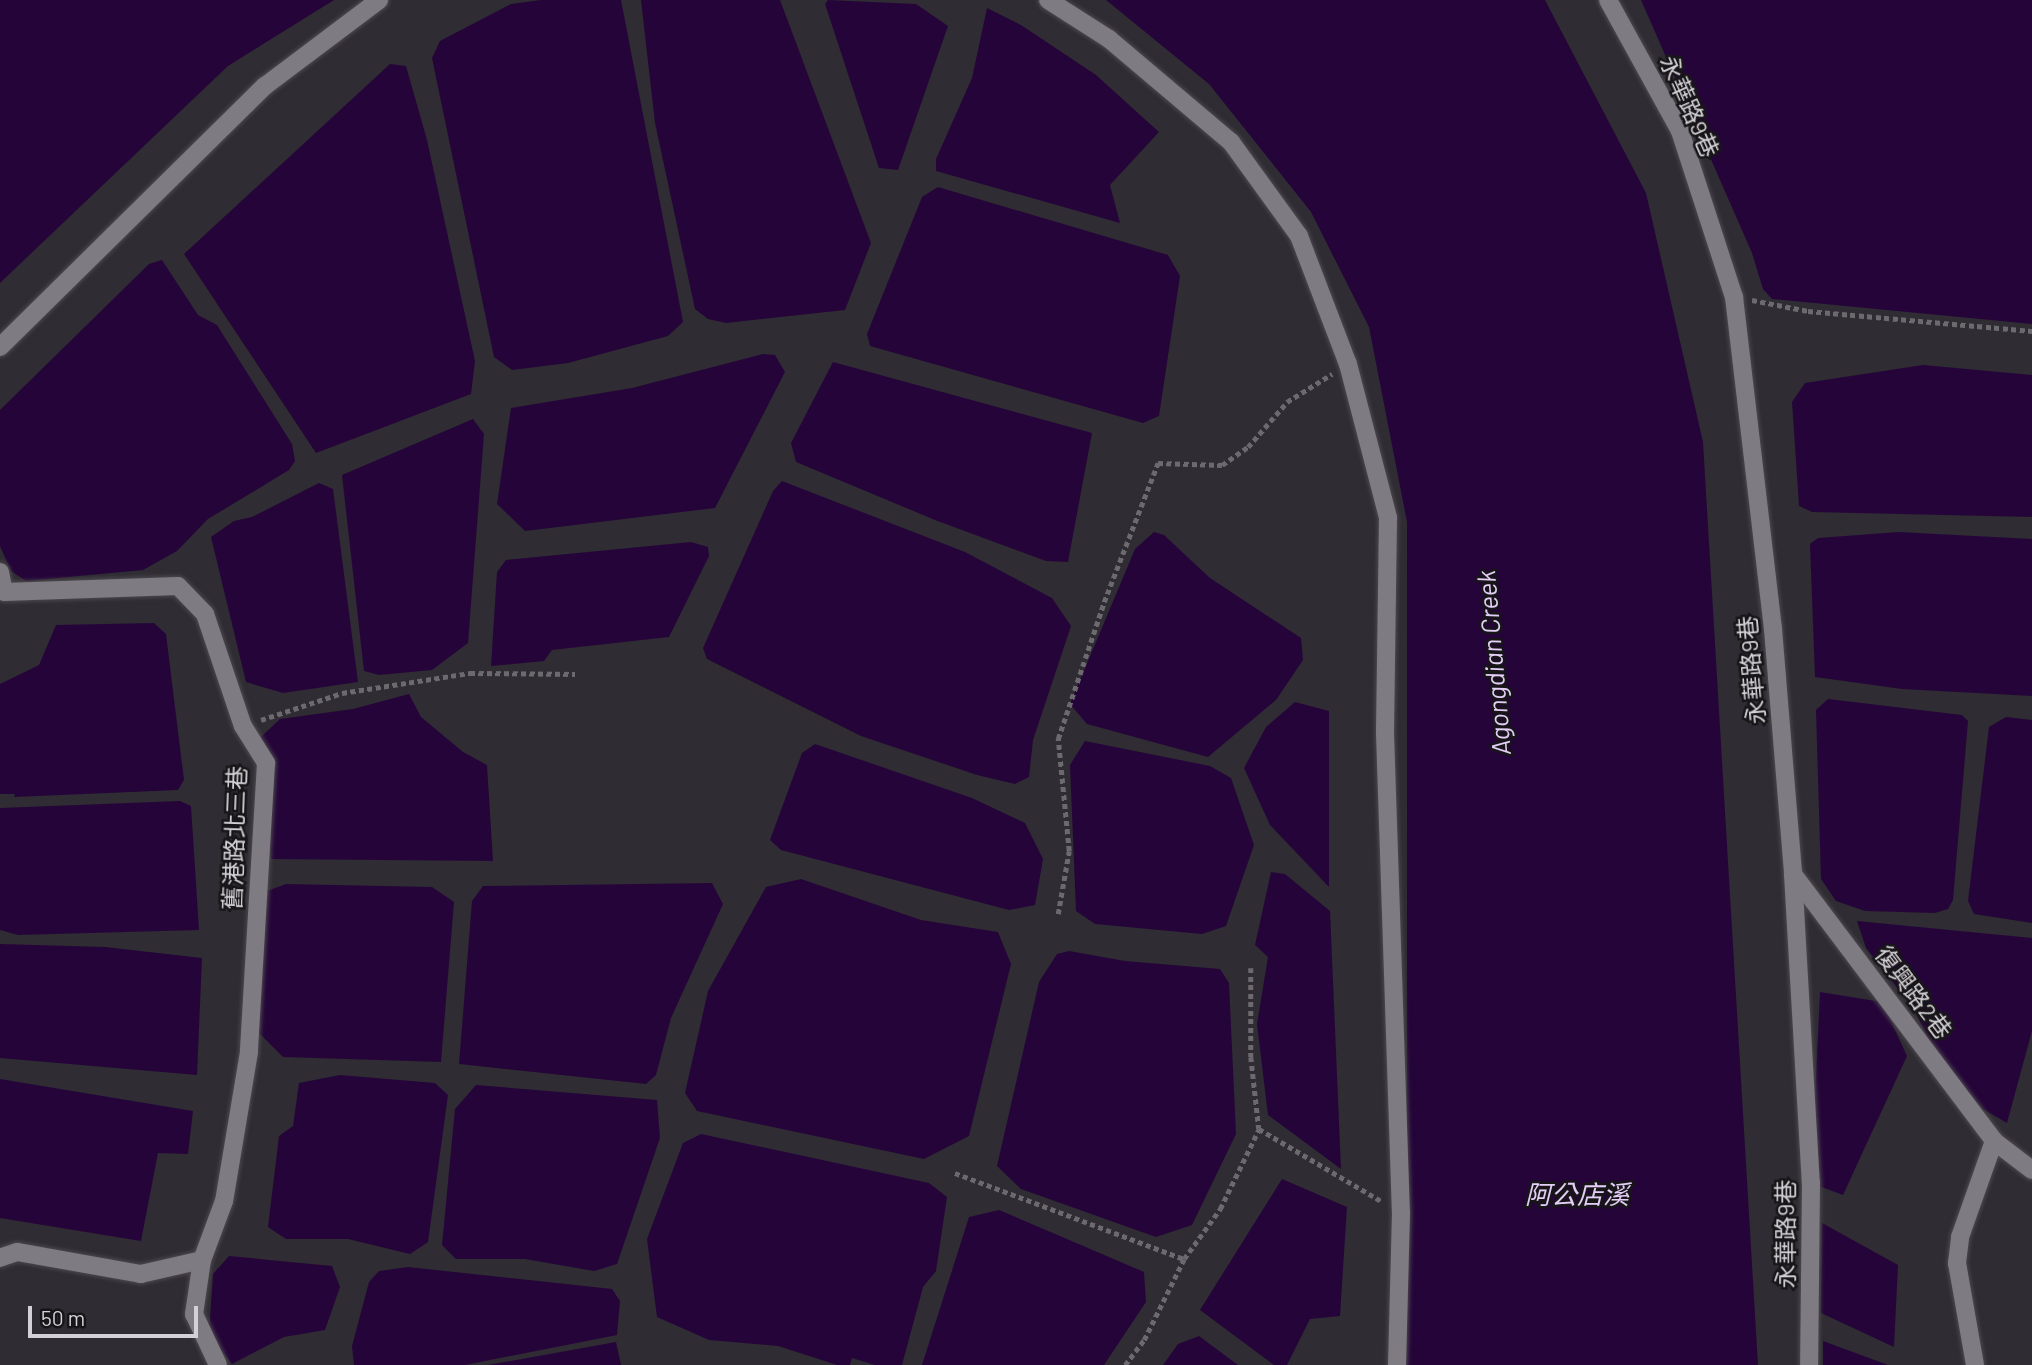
<!DOCTYPE html>
<meta charset="utf-8">
<style>
body{margin:0}
#map{position:relative;width:2032px;height:1365px;overflow:hidden;background:#2f2c33;font-family:Barlow,"Noto Sans TC",sans-serif}
div>[style]{position:absolute}
.water>*{inset:0;background:#250539}
.path>*{height:4.5px;margin-top:-2.25px;transform-origin:0;background:repeating-linear-gradient(90deg,#6c696f 0 5px,transparent 0 8.5px)}
.roads{filter:drop-shadow(0 0 2px #4c494e) drop-shadow(0 0 2px #4c494e)}
.minor>*{height:18px;margin:-9px;padding:0 9px;transform-origin:9px;border-radius:9px;background:#7f7b83}
.tertiary>*{height:18px;margin:-9px;padding:0 9px;transform-origin:9px;border-radius:9px;background:#7f7b83}
span{translate:-50% -50%;white-space:nowrap;text-align:center;line-height:1.15;-webkit-text-stroke:5px #171518;paint-order:stroke}
.street-label{font-size:24px;color:#d3d1d5}
.water-label{font-size:26px;color:#e3cef7;font-style:italic}
.scale{position:absolute;left:28px;top:1306px;width:170px;height:32px;box-sizing:border-box;border:4px solid #d3d1d5;border-top:0;padding-left:9px;font-size:21px;line-height:24px;white-space:nowrap;color:#d3d1d5;-webkit-text-stroke:5px #171518;paint-order:stroke}
</style>
<div id="map">
<div class="water">
<div style="clip-path:polygon(0 0,334px 0,228px 66px,0 283px)"></div>
<div style="clip-path:polygon(541px 0,621px 0,683px 322px,668px 336px,568px 363px,512px 370px,494px 357px,432px 58px,440px 41px,511px 4px)"></div>
<div style="clip-path:polygon(641px 0,780px 0,871px 243px,845px 310px,726px 323px,708px 319px,695px 309px,655px 123px)"></div>
<div style="clip-path:polygon(828px 0,916px 4px,948px 26px,898px 170px,879px 168px,825px 4px)"></div>
<div style="clip-path:polygon(1106px 0,1545px 0,1646px 193px,1703px 442px,1758px 1365px,1397px 1365px,1407px 1175px,1407px 522px,1369px 327px,1311px 212px,1209px 84px)"></div>
<div style="clip-path:polygon(1641px 0,2032px 0,2032px 324px,1772px 299px,1763px 289px,1752px 253px)"></div>
<div style="clip-path:polygon(987px 8px,1021px 25px,1096px 75px,1159px 132px,1110px 185px,1120px 223px,936px 171px,936px 159px,972px 78px)"></div>
<div style="clip-path:polygon(390px 64px,406px 66px,427px 140px,475px 361px,471px 394px,316px 453px,184px 254px)"></div>
<div style="clip-path:polygon(938px 187px,1168px 255px,1180px 276px,1159px 416px,1143px 423px,870px 346px,867px 334px,922px 197px)"></div>
<div style="clip-path:polygon(162px 260px,198px 315px,217px 325px,292px 444px,295px 461px,289px 470px,208px 519px,177px 551px,143px 570px,26px 581px,11px 571px,0 546px,0 410px,149px 264px)"></div>
<div style="clip-path:polygon(763px 354px,775px 355px,785px 372px,715px 508px,525px 531px,497px 504px,511px 408px,632px 388px)"></div>
<div style="clip-path:polygon(833px 362px,1092px 433px,1068px 562px,1046px 561px,935px 520px,796px 462px,791px 443px)"></div>
<div style="clip-path:polygon(1923px 365px,2032px 375px,2032px 517px,1812px 512px,1799px 506px,1792px 402px,1805px 383px)"></div>
<div style="clip-path:polygon(473px 419px,484px 434px,468px 643px,432px 670px,379px 675px,364px 671px,342px 475px)"></div>
<div style="clip-path:polygon(782px 481px,965px 552px,1052px 598px,1071px 626px,1033px 740px,1029px 777px,1015px 784px,977px 775px,861px 736px,707px 659px,703px 648px,773px 491px)"></div>
<div style="clip-path:polygon(319px 483px,333px 489px,358px 682px,283px 693px,246px 682px,211px 537px,234px 521px,252px 517px)"></div>
<div style="clip-path:polygon(1154px 532px,1164px 535px,1210px 578px,1301px 638px,1303px 660px,1276px 700px,1208px 757px,1087px 724px,1070px 704px,1135px 549px)"></div>
<div style="clip-path:polygon(1899px 532px,2032px 539px,2032px 696px,1902px 689px,1815px 677px,1810px 544px,1818px 538px)"></div>
<div style="clip-path:polygon(691px 542px,708px 547px,709px 556px,669px 637px,552px 650px,544px 661px,491px 666px,497px 572px,506px 560px)"></div>
<div style="clip-path:polygon(154px 623px,166px 634px,184px 780px,178px 790px,14px 797px,15px 794px,0 794px,0 684px,39px 665px,56px 625px)"></div>
<div style="clip-path:polygon(409px 694px,421px 717px,463px 752px,487px 765px,493px 861px,271px 859px,261px 737px,280px 719px,353px 709px)"></div>
<div style="clip-path:polygon(1828px 699px,1962px 715px,1968px 721px,1953px 900px,1948px 909px,1935px 913px,1865px 911px,1836px 901px,1821px 879px,1816px 710px)"></div>
<div style="clip-path:polygon(1295px 702px,1329px 711px,1329px 887px,1270px 825px,1244px 768px,1266px 727px)"></div>
<div style="clip-path:polygon(2006px 717px,2032px 720px,2032px 923px,1974px 914px,1968px 901px,1989px 727px)"></div>
<div style="clip-path:polygon(1085px 741px,1210px 766px,1231px 778px,1254px 845px,1226px 926px,1202px 934px,1095px 924px,1076px 911px,1070px 765px)"></div>
<div style="clip-path:polygon(815px 744px,972px 798px,1025px 823px,1043px 859px,1035px 905px,1009px 910px,781px 850px,770px 840px,802px 753px)"></div>
<div style="clip-path:polygon(180px 801px,191px 806px,199px 930px,18px 935px,0 930px,0 808px)"></div>
<div style="clip-path:polygon(1271px 872px,1285px 874px,1330px 911px,1341px 1169px,1268px 1115px,1257px 1024px,1268px 957px,1255px 945px)"></div>
<div style="clip-path:polygon(801px 879px,921px 920px,998px 932px,1011px 964px,969px 1136px,924px 1159px,697px 1111px,685px 1093px,708px 991px,766px 887px)"></div>
<div style="clip-path:polygon(712px 883px,723px 904px,671px 1018px,656px 1075px,646px 1084px,459px 1064px,472px 901px,483px 886px)"></div>
<div style="clip-path:polygon(286px 884px,432px 887px,454px 902px,441px 1062px,283px 1057px,258px 1032px,258px 929px,267px 891px)"></div>
<div style="clip-path:polygon(1857px 921px,2032px 938px,2032px 1031px,2007px 1123px,1983px 1109px,1933px 1049px,1914px 1009px,1866px 948px)"></div>
<div style="clip-path:polygon(0 944px,105px 947px,202px 958px,197px 1075px,0 1058px)"></div>
<div style="clip-path:polygon(1069px 951px,1125px 961px,1220px 969px,1229px 983px,1236px 1134px,1192px 1225px,1156px 1237px,1021px 1189px,997px 1166px,1039px 982px,1057px 954px)"></div>
<div style="clip-path:polygon(1820px 992px,1882px 1002px,1907px 1056px,1843px 1195px,1811px 1183px)"></div>
<div style="clip-path:polygon(340px 1075px,435px 1083px,448px 1095px,428px 1242px,410px 1254px,348px 1239px,286px 1239px,268px 1227px,279px 1136px,293px 1126px,299px 1083px)"></div>
<div style="clip-path:polygon(0 1079px,193px 1111px,188px 1154px,158px 1153px,141px 1241px,0 1218px)"></div>
<div style="clip-path:polygon(476px 1085px,657px 1100px,660px 1138px,617px 1264px,594px 1271px,525px 1259px,456px 1259px,442px 1245px,455px 1109px)"></div>
<div style="clip-path:polygon(701px 1134px,929px 1183px,947px 1197px,936px 1271px,923px 1287px,902px 1365px,875px 1365px,852px 1358px,850px 1365px,837px 1365px,778px 1346px,709px 1340px,657px 1317px,647px 1239px,683px 1143px)"></div>
<div style="clip-path:polygon(1282px 1179px,1347px 1207px,1340px 1316px,1310px 1319px,1287px 1365px,1274px 1365px,1200px 1310px)"></div>
<div style="clip-path:polygon(999px 1210px,1144px 1272px,1146px 1302px,1104px 1365px,922px 1365px,969px 1217px)"></div>
<div style="clip-path:polygon(1822px 1223px,1898px 1265px,1894px 1347px,1821px 1313px)"></div>
<div style="clip-path:polygon(229px 1256px,332px 1266px,340px 1287px,325px 1330px,284px 1337px,232px 1364px,209px 1334px,213px 1274px)"></div>
<div style="clip-path:polygon(408px 1267px,612px 1289px,620px 1301px,617px 1335px,465px 1365px,354px 1365px,352px 1346px,369px 1282px,379px 1271px)"></div>
<div style="clip-path:polygon(1199px 1336px,1238px 1365px,1163px 1365px,1178px 1344px)"></div>
<div style="clip-path:polygon(1823px 1341px,1888px 1365px,1823px 1365px)"></div>
<div style="clip-path:polygon(616px 1342px,621px 1365px,488px 1365px)"></div>
</div>
<div class="path">
<div style="left:1752px;top:300px;width:57px;rotate:11.1deg"></div>
<div style="left:1808px;top:311px;width:225px;rotate:5.1deg"></div>
<div style="left:261px;top:720px;width:85px;rotate:-18.4deg"></div>
<div style="left:342px;top:693px;width:130px;rotate:-8.9deg"></div>
<div style="left:470px;top:673px;width:105px;rotate:0.5deg"></div>
<div style="left:1058px;top:914px;width:64px;rotate:-80.1deg"></div>
<div style="left:1069px;top:851px;width:113px;rotate:-95.6deg"></div>
<div style="left:1058px;top:739px;width:145px;rotate:-71.4deg"></div>
<div style="left:1104px;top:602px;width:149px;rotate:-68.8deg"></div>
<div style="left:1158px;top:463px;width:64px;rotate:1.8deg"></div>
<div style="left:1222px;top:465px;width:32px;rotate:-35deg"></div>
<div style="left:1248px;top:447px;width:60px;rotate:-49.1deg"></div>
<div style="left:1287px;top:402px;width:53px;rotate:-31.9deg"></div>
<div style="left:1251px;top:968px;width:89px;rotate:90deg"></div>
<div style="left:1251px;top:1057px;width:72px;rotate:83.7deg"></div>
<div style="left:1259px;top:1129px;width:142px;rotate:30.5deg"></div>
<div style="left:955px;top:1173px;width:245px;rotate:20.6deg"></div>
<div style="left:1125px;top:1365px;width:31px;rotate:-53deg"></div>
<div style="left:1144px;top:1340px;width:90px;rotate:-63.7deg"></div>
<div style="left:1184px;top:1259px;width:62px;rotate:-54.2deg"></div>
<div style="left:1220px;top:1209px;width:89px;rotate:-64deg"></div>
</div>
<div class="roads">
<div class="minor">
<div style="left:1048px;top:0;width:72px;rotate:32.6deg"></div>
<div style="left:1109px;top:39px;width:160px;rotate:40.2deg"></div>
<div style="left:1231px;top:142px;width:116px;rotate:54.1deg"></div>
<div style="left:1299px;top:236px;width:137px;rotate:69.1deg"></div>
<div style="left:1348px;top:364px;width:159px;rotate:75.4deg"></div>
<div style="left:1388px;top:518px;width:215px;rotate:90.8deg"></div>
<div style="left:1385px;top:733px;width:480px;rotate:88.1deg"></div>
<div style="left:1401px;top:1213px;width:152px;rotate:91.5deg"></div>
<div style="left:0;top:347px;width:372px;rotate:-44.6deg"></div>
<div style="left:265px;top:86px;width:143px;rotate:-37deg"></div>
<div style="left:0;top:572px;width:20px;rotate:79deg"></div>
<div style="left:4px;top:592px;width:174px;rotate:-2deg"></div>
<div style="left:178px;top:586px;width:39px;rotate:46deg"></div>
<div style="left:205px;top:614px;width:118px;rotate:71.3deg"></div>
<div style="left:243px;top:726px;width:44px;rotate:58.1deg"></div>
<div style="left:266px;top:763px;width:289px;rotate:93.4deg"></div>
<div style="left:249px;top:1052px;width:151px;rotate:99.5deg"></div>
<div style="left:224px;top:1201px;width:63px;rotate:110.4deg"></div>
<div style="left:202px;top:1260px;width:63px;rotate:167.1deg"></div>
<div style="left:141px;top:1274px;width:126px;rotate:-169.9deg"></div>
<div style="left:17px;top:1252px;width:18px;rotate:161deg"></div>
<div style="left:1793px;top:874px;width:334px;rotate:53deg"></div>
<div style="left:1994px;top:1141px;width:48px;rotate:37.3deg"></div>
<div style="left:202px;top:1260px;width:55px;rotate:98.4deg"></div>
<div style="left:194px;top:1314px;width:56px;rotate:64.8deg"></div>
<div style="left:1975px;top:1365px;width:104px;rotate:-100deg"></div>
<div style="left:1957px;top:1263px;width:26px;rotate:-83deg"></div>
<div style="left:1960px;top:1237px;width:102px;rotate:-70.5deg"></div>
</div>
<div class="tertiary">
<div style="left:1608px;top:0;width:149px;rotate:61.2deg"></div>
<div style="left:1680px;top:131px;width:175px;rotate:72deg"></div>
<div style="left:1734px;top:297px;width:334px;rotate:83.3deg"></div>
<div style="left:1773px;top:629px;width:246px;rotate:85.3deg"></div>
<div style="left:1793px;top:874px;width:310px;rotate:86.7deg"></div>
<div style="left:1811px;top:1183px;width:182px;rotate:90.6deg"></div>
</div>
</div>
<div class="street-label">
<span style="left:1690px;top:106px;rotate:66deg">永華路9巷</span>
<span style="left:1751px;top:670px;rotate:-95deg">永華路9巷</span>
<span style="left:234px;top:838px;rotate:-88deg">舊港路北三巷</span>
<span style="left:1914px;top:992px;rotate:53deg">復興路2巷</span>
<span style="left:1785px;top:1234px;rotate:-90deg">永華路9巷</span>
</div>
<div class="water-label">
<span style="left:1493px;top:663px;rotate:-95deg">Agongdian Creek</span>
<span style="left:1577px;top:1194px">阿公店溪</span>
</div>
<div class="scale">50 m</div>
</div>
